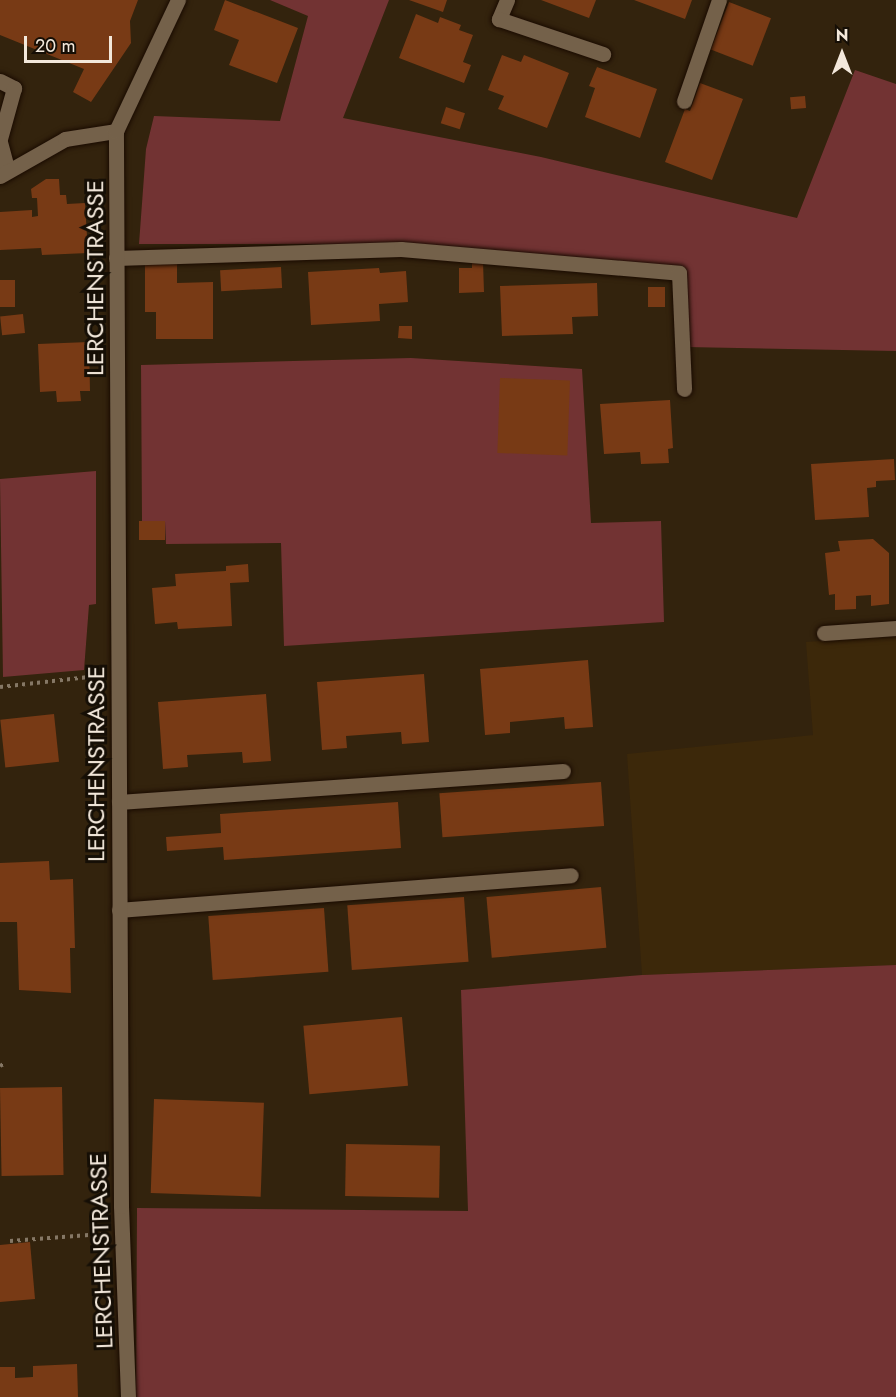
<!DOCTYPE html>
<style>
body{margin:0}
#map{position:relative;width:896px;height:1397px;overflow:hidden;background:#33230d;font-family:Jost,sans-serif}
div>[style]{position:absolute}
.built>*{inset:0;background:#3c280a}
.green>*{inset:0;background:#723333}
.building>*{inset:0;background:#783a15;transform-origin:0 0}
.path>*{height:4px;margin-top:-2px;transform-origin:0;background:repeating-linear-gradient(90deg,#857765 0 3px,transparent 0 7.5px)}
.roads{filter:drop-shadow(0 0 2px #1a0b00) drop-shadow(0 0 2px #1a0b00)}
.minor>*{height:15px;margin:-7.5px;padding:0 7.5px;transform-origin:7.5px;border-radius:7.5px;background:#74614a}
span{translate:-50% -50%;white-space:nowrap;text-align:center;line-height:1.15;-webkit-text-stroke:6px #150e05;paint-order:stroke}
.street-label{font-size:24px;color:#f3e8db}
.north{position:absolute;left:812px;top:24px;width:60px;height:60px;-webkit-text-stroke:4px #150e05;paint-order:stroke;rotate:0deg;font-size:16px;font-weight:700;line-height:24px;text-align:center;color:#f3e8db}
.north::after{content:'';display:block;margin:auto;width:21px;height:27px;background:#f3e8db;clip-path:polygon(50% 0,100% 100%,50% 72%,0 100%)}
.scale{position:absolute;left:24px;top:36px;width:88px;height:27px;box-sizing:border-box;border:3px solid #f3e8db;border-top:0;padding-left:8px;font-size:18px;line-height:21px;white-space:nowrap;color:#f3e8db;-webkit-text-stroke:4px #150e05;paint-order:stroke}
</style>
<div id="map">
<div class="built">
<div style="clip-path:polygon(896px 636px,896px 965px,642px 975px,627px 754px,813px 735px,806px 642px)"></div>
</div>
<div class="green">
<div style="clip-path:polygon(270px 0,389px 0,343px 118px,541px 157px,797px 218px,855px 70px,896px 84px,896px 351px,686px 347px,679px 274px,401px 244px,139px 244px,146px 149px,154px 116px,280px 121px,308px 16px)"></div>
<div style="clip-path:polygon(411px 358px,582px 369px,591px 523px,661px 521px,664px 622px,284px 646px,281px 543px,166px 544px,165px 521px,142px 521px,141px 365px)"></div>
<div style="clip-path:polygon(96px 471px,96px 604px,89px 605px,84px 670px,3px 677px,0 479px)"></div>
<div style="clip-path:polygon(896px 965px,896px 1397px,136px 1397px,137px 1208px,468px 1211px,461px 990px,642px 975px)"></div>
</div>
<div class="building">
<div style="clip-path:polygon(0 0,138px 0,130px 21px,131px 43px,91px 102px,73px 92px,84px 69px,0 35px)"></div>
<div style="clip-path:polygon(225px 0,298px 28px,277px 83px,229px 65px,239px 40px,214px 30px)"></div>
<div style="clip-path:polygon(409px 0,447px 0,443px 12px)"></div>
<div style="clip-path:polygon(541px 0,596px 0,589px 18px)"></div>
<div style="clip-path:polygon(634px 0,692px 0,685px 19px)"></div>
<div style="left:729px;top:2px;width:45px;height:51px;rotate:21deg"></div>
<div style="clip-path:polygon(416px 14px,438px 23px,440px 17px,461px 25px,459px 30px,473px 35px,463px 62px,471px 65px,464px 83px,399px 58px)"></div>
<div style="clip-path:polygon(502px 55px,521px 62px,524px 55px,569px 73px,547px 128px,498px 109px,504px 96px,488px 90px)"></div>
<div style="clip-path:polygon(597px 67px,657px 89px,640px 138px,585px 117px,595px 88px,589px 86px)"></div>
<div style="clip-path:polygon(700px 83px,743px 99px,712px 180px,665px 162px,685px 109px,690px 111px)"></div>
<div style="left:805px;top:96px;width:12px;height:15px;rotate:85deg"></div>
<div style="left:446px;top:107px;width:20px;height:17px;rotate:18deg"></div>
<div style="clip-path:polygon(46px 179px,59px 179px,60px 195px,66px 195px,67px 204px,85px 203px,88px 253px,42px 255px,41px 248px,0 250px,0 212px,32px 210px,32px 217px,38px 216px,37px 198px,32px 198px,31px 189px)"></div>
<div style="clip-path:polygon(472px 262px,483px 262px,484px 292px,459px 293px,459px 268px,472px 268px)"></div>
<div style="clip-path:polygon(145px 263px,177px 263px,177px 283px,213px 282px,213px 339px,156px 339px,156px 312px,145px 312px)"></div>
<div style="left:281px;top:267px;width:21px;height:61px;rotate:87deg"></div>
<div style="clip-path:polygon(379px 268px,380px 273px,406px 271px,408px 302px,379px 304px,380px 321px,311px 325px,308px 272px)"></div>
<div style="left:0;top:280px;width:15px;height:27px"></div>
<div style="clip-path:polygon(597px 283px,598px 316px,572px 317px,573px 334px,502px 336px,500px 286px)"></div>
<div style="left:648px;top:287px;width:17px;height:20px"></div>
<div style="left:23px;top:314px;width:19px;height:23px;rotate:84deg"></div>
<div style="clip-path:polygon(399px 326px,412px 326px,412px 339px,398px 338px)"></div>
<div style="clip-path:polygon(89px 342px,90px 391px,80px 391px,81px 401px,57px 402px,56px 391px,40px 392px,38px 344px)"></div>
<div style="left:500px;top:378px;width:70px;height:75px;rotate:2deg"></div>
<div style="clip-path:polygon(670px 400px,673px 448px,668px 449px,669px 463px,641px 464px,640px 452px,604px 454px,600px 404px)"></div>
<div style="clip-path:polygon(894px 459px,895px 480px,876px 481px,876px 487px,867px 488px,869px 517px,815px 520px,811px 464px)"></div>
<div style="left:139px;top:521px;width:26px;height:19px"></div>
<div style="clip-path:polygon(873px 539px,889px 553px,889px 604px,871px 606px,871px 595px,856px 596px,856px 609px,835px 610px,835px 594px,829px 595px,825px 553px,840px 551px,838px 541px)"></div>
<div style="clip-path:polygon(248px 564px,249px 582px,230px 583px,232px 626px,178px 629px,177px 622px,155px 624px,152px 588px,176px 586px,175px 574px,226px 571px,226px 566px)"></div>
<div style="clip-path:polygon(588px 660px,593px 727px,565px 729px,564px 717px,510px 722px,510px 733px,485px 735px,480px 669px)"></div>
<div style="clip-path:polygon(424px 674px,429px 742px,402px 744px,401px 732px,346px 736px,347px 748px,322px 750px,317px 682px)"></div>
<div style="clip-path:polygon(266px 694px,271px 761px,243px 763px,242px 752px,187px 755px,188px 767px,163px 769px,158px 702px)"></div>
<div style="left:54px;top:714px;width:48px;height:54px;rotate:84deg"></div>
<div style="left:601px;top:782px;width:44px;height:162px;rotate:86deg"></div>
<div style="clip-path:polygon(398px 802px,401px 848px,224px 860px,223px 847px,167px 851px,166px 837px,221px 833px,220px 814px)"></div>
<div style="clip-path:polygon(49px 861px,50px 880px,73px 879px,75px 948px,70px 948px,71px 993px,19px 990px,17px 922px,0 922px,0 863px)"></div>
<div style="left:601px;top:887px;width:61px;height:115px;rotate:85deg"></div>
<div style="left:464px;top:897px;width:65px;height:117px;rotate:86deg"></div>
<div style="left:324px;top:908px;width:64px;height:116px;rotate:86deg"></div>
<div style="left:402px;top:1017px;width:69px;height:99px;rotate:85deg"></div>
<div style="left:62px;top:1087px;width:88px;height:62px;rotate:89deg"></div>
<div style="left:154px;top:1099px;width:110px;height:94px;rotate:2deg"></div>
<div style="left:346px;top:1144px;width:94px;height:52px;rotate:1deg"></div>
<div style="clip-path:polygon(30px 1242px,35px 1299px,0 1302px,0 1245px)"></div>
<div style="clip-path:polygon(77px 1364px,78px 1397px,0 1397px,0 1367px,15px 1367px,15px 1378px,33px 1377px,33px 1366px)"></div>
</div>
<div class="path">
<div style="left:0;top:687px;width:98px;rotate:-6.5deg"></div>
<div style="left:0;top:1066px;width:7px;rotate:-27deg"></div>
<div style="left:10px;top:1241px;width:92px;rotate:-4.4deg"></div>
</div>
<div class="roads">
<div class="minor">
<div style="left:507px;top:0;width:21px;rotate:113deg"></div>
<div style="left:499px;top:19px;width:110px;rotate:18.6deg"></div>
<div style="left:0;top:81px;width:16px;rotate:27deg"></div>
<div style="left:14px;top:88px;width:53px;rotate:105.4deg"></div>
<div style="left:684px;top:101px;width:107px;rotate:-70.9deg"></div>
<div style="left:0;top:142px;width:30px;rotate:75deg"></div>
<div style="left:0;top:176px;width:75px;rotate:-29.6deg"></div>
<div style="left:65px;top:139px;width:52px;rotate:-8.9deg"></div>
<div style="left:116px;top:258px;width:285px;rotate:-1.8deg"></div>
<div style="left:401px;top:249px;width:279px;rotate:4.9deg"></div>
<div style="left:679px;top:273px;width:116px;rotate:87.5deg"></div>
<div style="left:824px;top:633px;width:72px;rotate:-4deg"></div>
<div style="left:119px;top:802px;width:445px;rotate:-4deg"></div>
<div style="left:119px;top:910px;width:453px;rotate:-4.4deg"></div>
<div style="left:128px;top:1397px;width:191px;rotate:-92.1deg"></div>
<div style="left:121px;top:1206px;width:1075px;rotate:-90.27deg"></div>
<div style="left:116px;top:131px;width:145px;rotate:-64.7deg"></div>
</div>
</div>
<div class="street-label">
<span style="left:95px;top:278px;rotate:-90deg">LERCHENSTRASSE</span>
<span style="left:96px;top:764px;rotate:-90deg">LERCHENSTRASSE</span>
<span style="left:101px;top:1251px;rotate:-92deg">LERCHENSTRASSE</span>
</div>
<div class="north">N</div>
<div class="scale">20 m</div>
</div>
